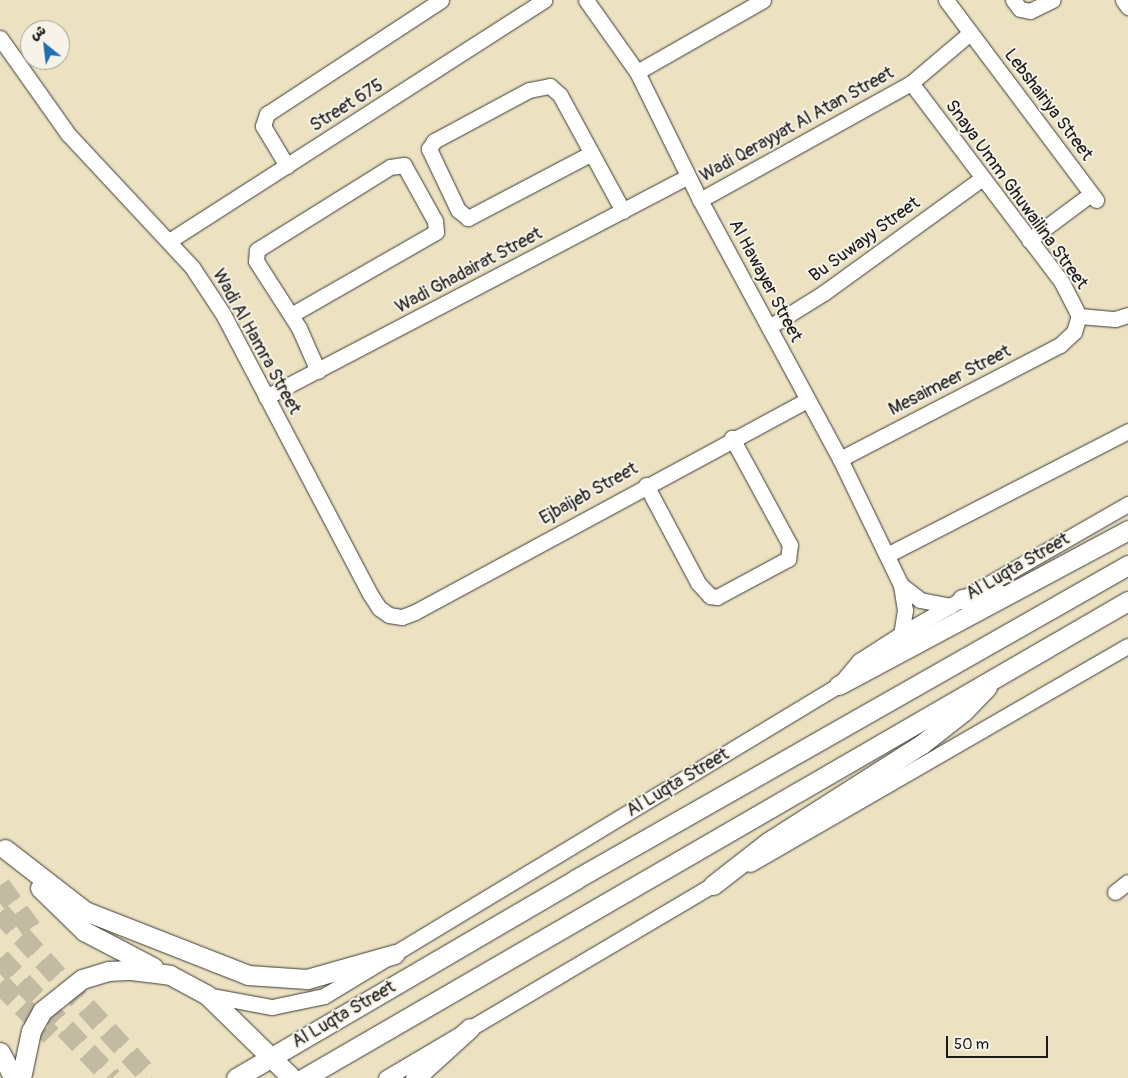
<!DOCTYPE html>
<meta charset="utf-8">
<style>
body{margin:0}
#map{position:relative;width:1128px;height:1078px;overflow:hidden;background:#ece2c2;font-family:Pangolin,"Playpen Sans Arabic",sans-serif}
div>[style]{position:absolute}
.highway-tunnel>*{height:21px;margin-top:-10.5px;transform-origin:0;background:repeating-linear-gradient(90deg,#c2baa1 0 21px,transparent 0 32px)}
.roads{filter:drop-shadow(0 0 1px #3b3a35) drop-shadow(0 0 1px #3b3a35)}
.minor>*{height:15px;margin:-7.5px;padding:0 7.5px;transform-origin:7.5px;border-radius:7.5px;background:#fff}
.major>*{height:19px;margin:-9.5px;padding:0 9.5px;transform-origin:9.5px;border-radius:9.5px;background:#fff}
span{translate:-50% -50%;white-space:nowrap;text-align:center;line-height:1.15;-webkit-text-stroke:4px #f7f3e8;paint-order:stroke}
.street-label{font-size:18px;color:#1c1c1c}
.north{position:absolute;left:20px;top:20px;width:50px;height:50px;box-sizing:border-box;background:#f7f3e8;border:1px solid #9f9d96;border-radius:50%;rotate:331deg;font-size:14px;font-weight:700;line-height:20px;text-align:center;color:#1c1c1c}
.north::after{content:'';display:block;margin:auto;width:18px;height:22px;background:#1f6fb2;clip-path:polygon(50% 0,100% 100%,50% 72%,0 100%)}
.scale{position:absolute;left:946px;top:1036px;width:102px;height:22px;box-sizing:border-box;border:2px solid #1c1c1c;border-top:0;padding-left:6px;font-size:15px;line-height:18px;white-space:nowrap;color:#1c1c1c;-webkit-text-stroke:4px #f7f3e8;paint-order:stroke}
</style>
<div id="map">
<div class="highway-tunnel">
<div style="left:0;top:885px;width:57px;rotate:54.3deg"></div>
<div style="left:0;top:912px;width:224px;rotate:47.7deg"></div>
<div style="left:0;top:958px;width:164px;rotate:47deg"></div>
<div style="left:0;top:983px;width:73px;rotate:45.6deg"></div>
</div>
<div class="roads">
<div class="minor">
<div style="left:586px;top:0;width:88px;rotate:54.7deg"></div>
<div style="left:637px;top:72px;width:143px;rotate:63.8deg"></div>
<div style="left:700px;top:200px;width:294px;rotate:61.6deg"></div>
<div style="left:840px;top:459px;width:140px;rotate:64.2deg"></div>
<div style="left:901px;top:585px;width:25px;rotate:81deg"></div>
<div style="left:905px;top:610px;width:24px;rotate:99deg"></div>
<div style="left:946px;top:0;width:250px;rotate:53.1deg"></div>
<div style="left:1013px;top:0;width:11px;rotate:52deg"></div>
<div style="left:1020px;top:9px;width:10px;rotate:11deg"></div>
<div style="left:1030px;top:11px;width:25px;rotate:-26deg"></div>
<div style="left:1123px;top:0;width:9px;rotate:54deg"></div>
<div style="left:0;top:38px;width:118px;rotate:54.7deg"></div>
<div style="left:68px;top:134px;width:182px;rotate:47deg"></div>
<div style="left:192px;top:267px;width:56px;rotate:56.6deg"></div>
<div style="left:223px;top:314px;width:316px;rotate:62.3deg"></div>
<div style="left:370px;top:594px;width:17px;rotate:57deg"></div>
<div style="left:379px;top:608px;width:12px;rotate:35deg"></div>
<div style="left:389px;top:615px;width:13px;rotate:9deg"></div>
<div style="left:402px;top:617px;width:14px;rotate:-21deg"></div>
<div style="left:415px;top:612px;width:446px;rotate:-28.4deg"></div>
<div style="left:637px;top:72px;width:145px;rotate:-29.7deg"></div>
<div style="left:590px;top:154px;width:138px;rotate:152.3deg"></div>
<div style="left:468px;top:218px;width:13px;rotate:-141deg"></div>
<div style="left:458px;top:210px;width:68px;rotate:-115.4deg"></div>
<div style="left:429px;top:149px;width:9px;rotate:-58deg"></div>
<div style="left:434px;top:141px;width:108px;rotate:-28.2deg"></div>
<div style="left:529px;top:90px;width:21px;rotate:-11deg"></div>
<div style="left:550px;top:86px;width:13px;rotate:42deg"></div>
<div style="left:560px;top:95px;width:132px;rotate:61.5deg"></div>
<div style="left:287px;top:166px;width:47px;rotate:-121deg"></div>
<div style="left:263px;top:126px;width:13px;rotate:-72deg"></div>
<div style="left:267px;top:114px;width:208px;rotate:-33.2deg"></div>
<div style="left:700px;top:200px;width:241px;rotate:-29deg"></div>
<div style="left:911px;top:83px;width:77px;rotate:-40.3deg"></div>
<div style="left:1029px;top:240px;width:77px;rotate:-36.6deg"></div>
<div style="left:169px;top:241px;width:446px;rotate:-32.7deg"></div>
<div style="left:291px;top:315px;width:167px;rotate:-29.8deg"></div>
<div style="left:436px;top:232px;width:11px;rotate:-95deg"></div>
<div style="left:435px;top:221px;width:64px;rotate:-119deg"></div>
<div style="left:404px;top:165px;width:14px;rotate:172deg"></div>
<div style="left:390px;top:167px;width:157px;rotate:148deg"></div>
<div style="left:257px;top:250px;width:11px;rotate:95deg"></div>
<div style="left:256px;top:261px;width:80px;rotate:57.3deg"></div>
<div style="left:299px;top:328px;width:47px;rotate:66.2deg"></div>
<div style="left:1079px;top:316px;width:36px;rotate:5deg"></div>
<div style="left:1115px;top:319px;width:14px;rotate:-17deg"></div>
<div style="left:769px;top:327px;width:66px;rotate:-32deg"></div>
<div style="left:825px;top:292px;width:193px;rotate:-35.9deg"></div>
<div style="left:266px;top:397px;width:476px;rotate:-27.6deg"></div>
<div style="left:840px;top:459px;width:248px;rotate:-27.4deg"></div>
<div style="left:1060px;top:345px;width:19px;rotate:-43deg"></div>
<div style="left:1074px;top:332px;width:17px;rotate:-73deg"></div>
<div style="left:1079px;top:316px;width:39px;rotate:-117deg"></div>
<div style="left:1061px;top:281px;width:248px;rotate:-127.1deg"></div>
<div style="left:646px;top:485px;width:111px;rotate:62deg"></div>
<div style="left:698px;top:583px;width:18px;rotate:47deg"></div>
<div style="left:710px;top:596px;width:7px;rotate:8deg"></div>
<div style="left:717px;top:597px;width:81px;rotate:-28.2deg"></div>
<div style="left:788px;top:559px;width:14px;rotate:-82deg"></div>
<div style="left:790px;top:545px;width:122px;rotate:-118.5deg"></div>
<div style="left:887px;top:555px;width:271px;rotate:-27.2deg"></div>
<div style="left:901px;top:585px;width:24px;rotate:38deg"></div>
<div style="left:920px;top:600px;width:31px;rotate:11deg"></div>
<div style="left:750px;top:864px;width:436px;rotate:-30deg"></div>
<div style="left:1115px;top:892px;width:16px;rotate:-38deg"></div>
<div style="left:207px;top:995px;width:66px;rotate:10.5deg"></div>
<div style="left:272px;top:1007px;width:53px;rotate:-11.9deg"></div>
<div style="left:324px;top:996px;width:602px;rotate:-31.13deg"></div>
<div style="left:839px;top:685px;width:31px;rotate:-50deg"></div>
<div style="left:859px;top:661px;width:50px;rotate:-32.7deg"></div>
<div style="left:901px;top:634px;width:262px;rotate:-29.8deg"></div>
<div style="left:386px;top:1078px;width:389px;rotate:-30.6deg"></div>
</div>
<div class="major">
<div style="left:962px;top:599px;width:38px;rotate:-7deg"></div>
<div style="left:839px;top:685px;width:328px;rotate:-28.2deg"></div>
<div style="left:5px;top:849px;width:101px;rotate:37.8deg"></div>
<div style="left:85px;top:911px;width:175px;rotate:21.4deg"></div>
<div style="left:248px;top:975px;width:59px;rotate:3.9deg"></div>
<div style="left:307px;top:979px;width:91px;rotate:-15.9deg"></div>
<div style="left:713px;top:885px;width:70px;rotate:-38deg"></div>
<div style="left:768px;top:842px;width:183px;rotate:-32.5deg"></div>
<div style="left:922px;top:744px;width:53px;rotate:-38.2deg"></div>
<div style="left:964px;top:711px;width:33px;rotate:-46deg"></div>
<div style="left:40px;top:888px;width:62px;rotate:44.3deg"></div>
<div style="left:84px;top:931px;width:78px;rotate:27.6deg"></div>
<div style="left:0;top:1052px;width:30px;rotate:62deg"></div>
<div style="left:21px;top:1078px;width:48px;rotate:-78deg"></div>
<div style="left:31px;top:1031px;width:23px;rotate:-61deg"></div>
<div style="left:42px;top:1011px;width:51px;rotate:-38.7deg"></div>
<div style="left:82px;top:979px;width:28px;rotate:-17deg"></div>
<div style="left:109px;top:971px;width:22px;rotate:-3deg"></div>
<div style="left:131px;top:970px;width:39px;rotate:7deg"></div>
<div style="left:170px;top:975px;width:42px;rotate:28.4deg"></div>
<div style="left:207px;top:995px;width:119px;rotate:44.3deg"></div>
<div style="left:236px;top:1078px;width:394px;rotate:-30.3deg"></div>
<div style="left:576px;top:879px;width:635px;rotate:-29.63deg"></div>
<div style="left:304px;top:1078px;width:952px;rotate:-30.07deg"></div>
<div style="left:415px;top:1078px;width:74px;rotate:-42.3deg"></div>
</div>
</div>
<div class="street-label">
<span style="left:1048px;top:105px;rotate:53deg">Lebshairiya Street</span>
<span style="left:347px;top:106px;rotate:-32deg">Street 675</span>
<span style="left:797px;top:125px;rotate:-29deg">Wadi Qerayyat Al Atan Street</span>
<span style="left:1016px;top:195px;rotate:54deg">Snaya Umm Ghuwailina Street</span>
<span style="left:865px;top:240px;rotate:-36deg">Bu Suwayy Street</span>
<span style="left:469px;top:271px;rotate:-28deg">Wadi Ghadairat Street</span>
<span style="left:765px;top:281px;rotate:62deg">Al Hawayer Street</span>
<span style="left:256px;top:342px;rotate:61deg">Wadi Al Hamra Street</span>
<span style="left:950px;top:381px;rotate:-27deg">Mesaimeer Street</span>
<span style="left:589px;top:494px;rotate:-29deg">Ejbaijeb Street</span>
<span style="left:1018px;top:567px;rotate:-30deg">Al Luqta Street</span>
<span style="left:678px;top:783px;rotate:-31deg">Al Luqta Street</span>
<span style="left:344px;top:1015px;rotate:-30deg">Al Luqta Street</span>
</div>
<div class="north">ش</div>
<div class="scale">50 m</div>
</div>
